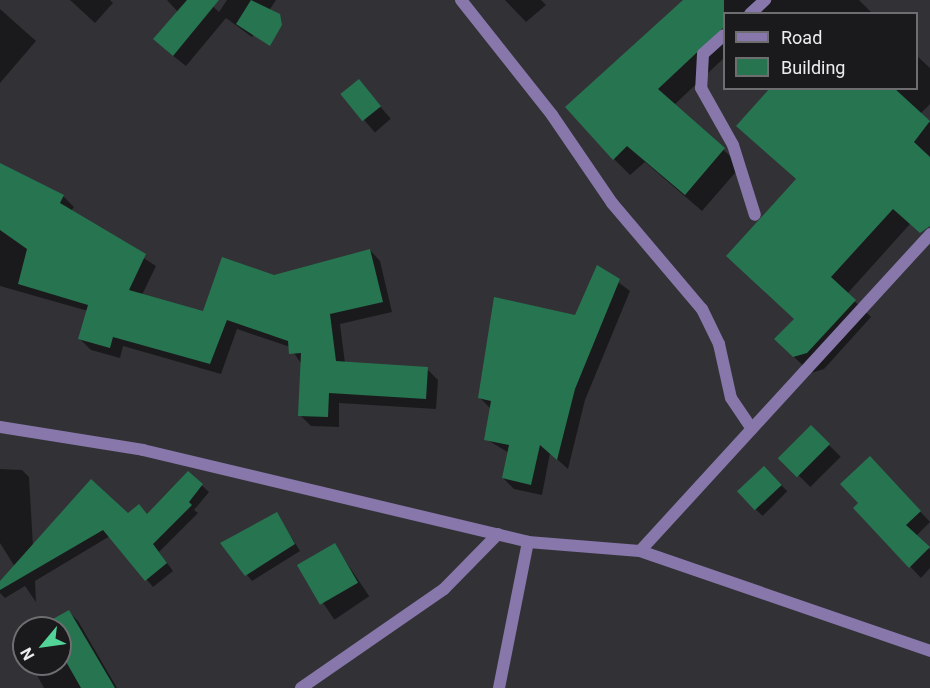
<!DOCTYPE html>
<style>
body{margin:0}
#map{position:relative;width:930px;height:688px;overflow:hidden;background:#323135;font-family:Roboto,sans-serif}
div>[style]{position:absolute}
.shadow>*{inset:0;background:#0007;transform-origin:0 0}
.building>*{inset:0;background:#277451;transform-origin:0 0}
.service>*{height:12px;margin:-6px;padding:0 6px;transform-origin:6px;border-radius:6px;background:#8777ab}
.minor>*{height:12px;margin:-6px;padding:0 6px;transform-origin:6px;border-radius:6px;background:#8777ab}
span{translate:-50% -50%;white-space:nowrap;text-align:center;line-height:1.15;-webkit-text-stroke:4.5px #1a191b;paint-order:stroke}
.legend{position:absolute;left:723px;top:12px;width:195px;height:78px;box-sizing:border-box;background:#1a191b;border:2px solid #6e6d70;margin:0;padding:8px 10px;list-style:none;font-size:18px;color:#edecef}
.legend li{display:flex;align-items:center;gap:12px;height:30px}
.legend b{width:30px;border:2px solid #6e6d70}
.north{position:absolute;left:12px;top:616px;width:60px;height:60px;box-sizing:border-box;background:#1a191b;border:2px solid #6e6d70;border-radius:50%;rotate:241deg;font-size:16px;font-weight:700;line-height:24px;text-align:center;color:#edecef}
.north::after{content:'';display:block;margin:auto;width:21px;height:27px;background:#52d397;clip-path:polygon(50% 0,100% 100%,50% 72%,0 100%)}
</style>
<div id="map">
<div class="shadow">
<div style="clip-path:polygon(70px 0,110px 0,113px 3px,95px 23px)"></div>
<div style="clip-path:polygon(167px 0,206px 0,219px 12px,227px 0,276px 0,252px 37px,226px 18px,186px 66px,167px 51px,178px 12px)"></div>
<div style="clip-path:polygon(505px 0,541px 0,546px 5px,526px 22px)"></div>
<div style="clip-path:polygon(685px 0,859px 0,873px 14px,724px 14px,724px 58px,674px 105px,741px 166px,702px 211px,645px 162px,630px 175px,614px 159px)"></div>
<div style="clip-path:polygon(0 9px,36px 41px,0 83px)"></div>
<div style="clip-path:polygon(916px 55px,930px 68px,930px 104px,920px 114px,930px 123px,930px 220px,910px 224px,847px 294px,871px 317px,824px 369px,811px 373px,793px 356px,797px 180px,755px 142px,772px 88px,916px 88px)"></div>
<div style="left:358px;top:81px;width:50px;height:21px;rotate:49deg"></div>
<div style="clip-path:polygon(63px 196px,74px 207px,71px 211px,156px 266px,142px 295px,204px 313px,274px 276px,370px 250px,380px 261px,392px 312px,340px 324px,345px 363px,427px 369px,438px 380px,436px 409px,339px 403px,339px 427px,311px 426px,300px 415px,302px 365px,290px 347px,237px 329px,221px 374px,123px 346px,120px 358px,91px 350px,80px 339px,88px 311px,0 286px,0 200px)"></div>
<div style="clip-path:polygon(598px 267px,630px 291px,585px 400px,568px 469px,550px 453px,542px 495px,514px 489px,503px 478px,509px 453px,486px 439px,491px 409px,480px 398px,576px 317px)"></div>
<div style="left:811px;top:427px;width:42px;height:43px;rotate:45deg"></div>
<div style="left:764px;top:468px;width:33px;height:35px;rotate:45deg"></div>
<div style="clip-path:polygon(0 469px,22px 470px,29px 477px,33px 546px,128px 515px,148px 515px,188px 473px,209px 492px,194px 510px,198px 513px,159px 552px,173px 571px,153px 587px,110px 536px,35px 581px,36px 602px,25px 586px,5px 598px,0 593px,0 583px,15px 567px,0 543px)"></div>
<div style="clip-path:polygon(881px 469px,930px 522px,916px 536px,930px 550px,930px 568px,921px 578px,855px 508px)"></div>
<div style="clip-path:polygon(277px 514px,300px 551px,252px 581px,222px 544px)"></div>
<div style="left:334px;top:544px;width:63px;height:42px;rotate:56deg"></div>
<div style="clip-path:polygon(69px 612px,78px 621px,117px 688px,44px 688px,31px 664px,60px 664px,60px 628px,46px 624px)"></div>
</div>
<div class="building">
<div style="clip-path:polygon(187px 0,219px 0,173px 56px,153px 39px)"></div>
<div style="clip-path:polygon(251px 0,280px 14px,282px 25px,270px 46px,236px 24px)"></div>
<div style="clip-path:polygon(683px 0,724px 0,724px 27px,658px 89px,725px 148px,685px 195px,627px 146px,613px 160px,565px 107px)"></div>
<div style="left:359px;top:79px;width:35px;height:24px;rotate:51deg"></div>
<div style="clip-path:polygon(770px 88px,894px 88px,930px 121px,914px 142px,930px 157px,930px 226px,920px 233px,893px 209px,831px 277px,856px 300px,807px 353px,793px 357px,774px 339px,794px 319px,726px 256px,796px 179px,736px 126px)"></div>
<div style="clip-path:polygon(0 163px,64px 195px,60px 203px,146px 254px,129px 290px,203px 311px,222px 257px,274px 275px,370px 249px,383px 302px,330px 314px,336px 361px,428px 367px,426px 399px,329px 393px,328px 417px,298px 416px,301px 353px,289px 354px,288px 341px,227px 320px,210px 364px,113px 337px,110px 348px,78px 339px,88px 305px,18px 284px,27px 249px,0 230px)"></div>
<div style="clip-path:polygon(597px 265px,620px 279px,575px 389px,557px 460px,540px 445px,531px 485px,502px 478px,509px 445px,484px 440px,491px 401px,478px 398px,494px 297px,575px 315px)"></div>
<div style="left:811px;top:425px;width:27px;height:47px;rotate:45deg"></div>
<div style="clip-path:polygon(870px 456px,921px 511px,906px 525px,930px 547px,909px 568px,853px 508px,858px 503px,840px 484px)"></div>
<div style="left:764px;top:466px;width:26px;height:37px;rotate:47deg"></div>
<div style="clip-path:polygon(188px 471px,203px 484px,189px 502px,192px 505px,153px 544px,167px 563px,145px 581px,103px 530px,0 590px,0 581px,91px 479px,128px 513px,139px 504px,147px 514px)"></div>
<div style="clip-path:polygon(277px 512px,295px 544px,245px 576px,220px 543px)"></div>
<div style="left:335px;top:543px;width:46px;height:44px;rotate:60deg"></div>
<div style="clip-path:polygon(69px 610px,115px 688px,81px 688px,60px 651px,60px 628px,44px 624px)"></div>
</div>
<div class="service">
<div style="left:750px;top:14px;width:21px;rotate:-43deg"></div>
<div style="left:724px;top:35px;width:28px;rotate:138deg"></div>
<div style="left:703px;top:54px;width:34px;rotate:93deg"></div>
<div style="left:701px;top:88px;width:65px;rotate:60.7deg"></div>
<div style="left:733px;top:145px;width:73px;rotate:72.6deg"></div>
</div>
<div class="minor">
<div style="left:461px;top:0;width:147px;rotate:51.6deg"></div>
<div style="left:552px;top:115px;width:107px;rotate:55.7deg"></div>
<div style="left:612px;top:203px;width:139px;rotate:49.7deg"></div>
<div style="left:702px;top:309px;width:39px;rotate:64deg"></div>
<div style="left:719px;top:344px;width:55px;rotate:77.5deg"></div>
<div style="left:731px;top:398px;width:37px;rotate:56deg"></div>
<div style="left:0;top:427px;width:145px;rotate:9.1deg"></div>
<div style="left:143px;top:450px;width:396px;rotate:13.4deg"></div>
<div style="left:528px;top:542px;width:112px;rotate:4.6deg"></div>
<div style="left:640px;top:551px;width:307px;rotate:19deg"></div>
<div style="left:640px;top:551px;width:430px;rotate:-47.5deg"></div>
<div style="left:301px;top:688px;width:174px;rotate:-34.7deg"></div>
<div style="left:444px;top:589px;width:77px;rotate:-45.5deg"></div>
<div style="left:499px;top:688px;width:149px;rotate:-78.8deg"></div>
</div>
<ul class="legend">
<li><b style="height:8px;background:#8777ab"></b>Road</li>
<li><b style="height:16px;background:#277451"></b>Building</li>
</ul>
<div class="north">N</div>
</div>
